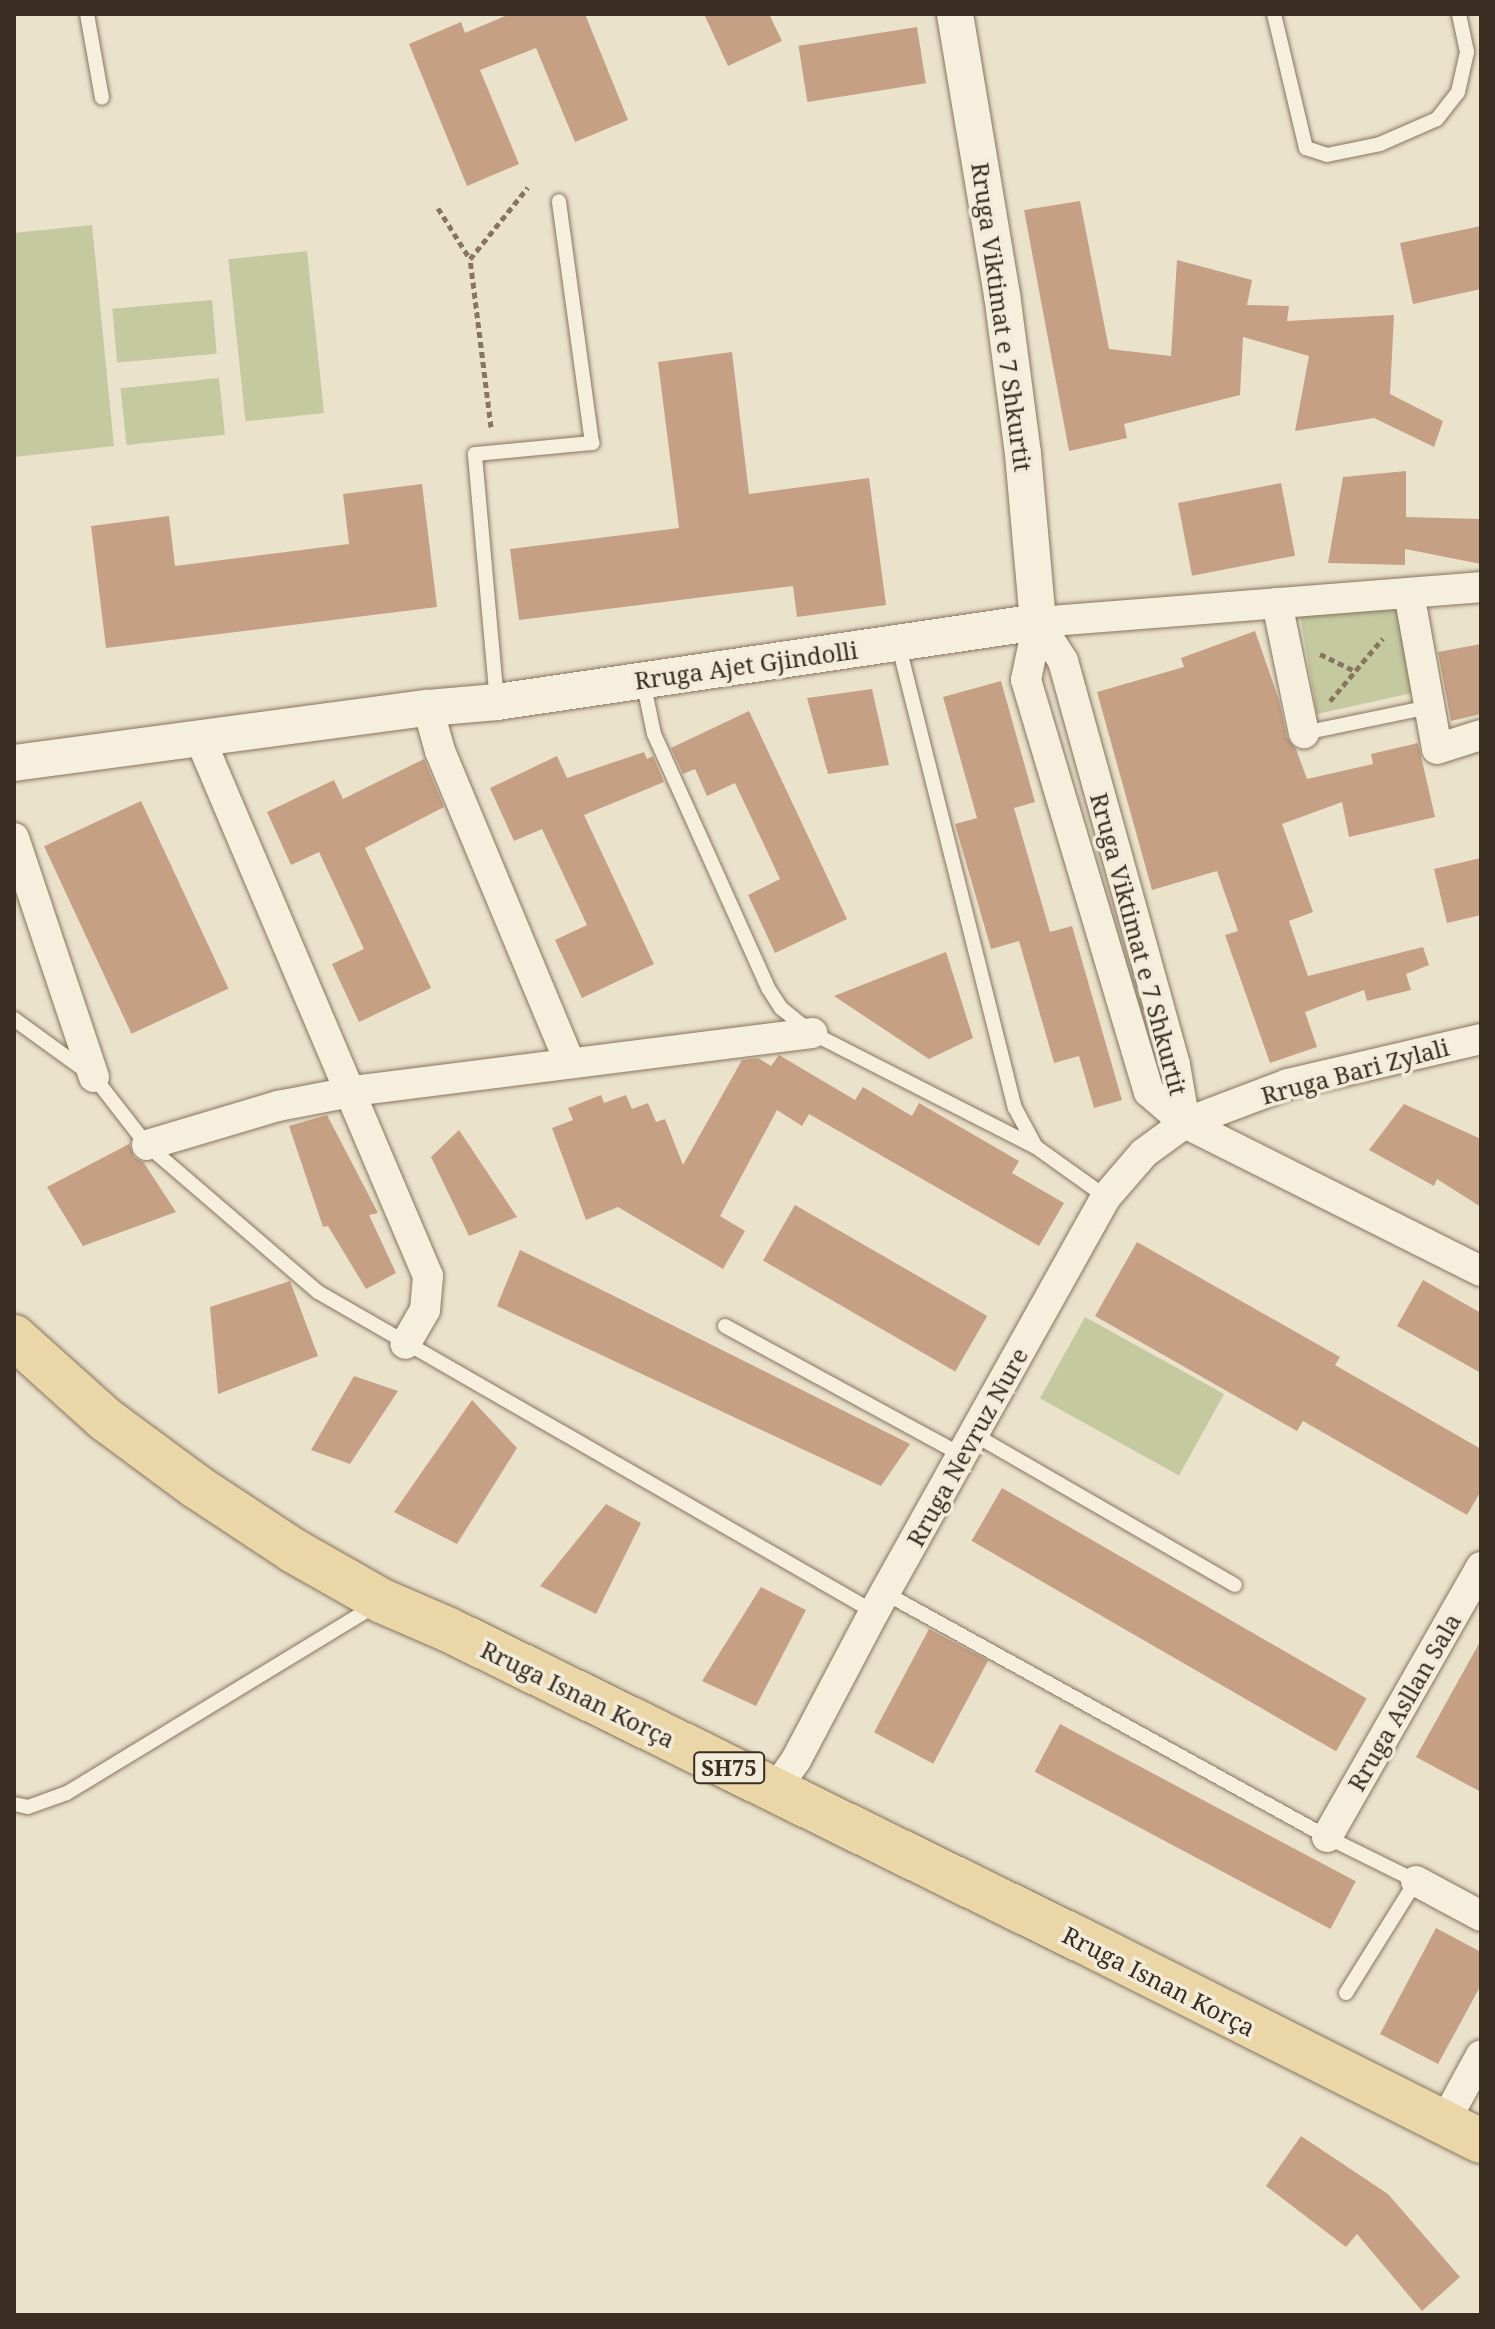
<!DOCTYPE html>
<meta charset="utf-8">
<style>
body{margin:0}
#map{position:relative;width:1495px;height:2329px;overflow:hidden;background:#ebe2cb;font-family:"Noto Serif",serif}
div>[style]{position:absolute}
.green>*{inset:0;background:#c4c99f;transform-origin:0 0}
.building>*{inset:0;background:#c6a084;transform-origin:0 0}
.path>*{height:5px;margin-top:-2.5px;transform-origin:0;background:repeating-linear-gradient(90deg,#877560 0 6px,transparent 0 10px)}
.roads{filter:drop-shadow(0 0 2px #877560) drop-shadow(0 0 2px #877560)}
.service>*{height:14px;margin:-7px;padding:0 7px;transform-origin:7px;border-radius:7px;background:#f7efde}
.minor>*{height:30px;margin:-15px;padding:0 15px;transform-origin:15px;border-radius:15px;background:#f7efde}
.tertiary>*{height:36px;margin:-18px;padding:0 18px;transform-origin:18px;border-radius:18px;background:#f7efde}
.primary>*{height:44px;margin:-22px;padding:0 22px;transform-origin:22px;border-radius:22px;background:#ead6a7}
span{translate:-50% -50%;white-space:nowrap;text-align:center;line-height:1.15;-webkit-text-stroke:7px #f3ecda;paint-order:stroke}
.shield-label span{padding:2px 6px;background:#f3ecda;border:2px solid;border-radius:6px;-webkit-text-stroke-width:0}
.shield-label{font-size:22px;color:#392d22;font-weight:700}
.street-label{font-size:24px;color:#392d22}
.frame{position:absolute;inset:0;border:16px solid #392d22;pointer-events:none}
</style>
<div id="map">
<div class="green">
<div style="clip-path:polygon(92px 225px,114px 446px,14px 457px,14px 233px)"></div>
<div style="left:307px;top:251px;width:163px;height:79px;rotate:84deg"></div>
<div style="left:212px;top:300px;width:54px;height:100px;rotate:85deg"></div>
<div style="left:219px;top:378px;width:57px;height:99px;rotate:84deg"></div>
<div style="clip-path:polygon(1401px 608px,1417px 692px,1317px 714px,1300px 616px)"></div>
<div style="left:1085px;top:1317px;width:159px;height:93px;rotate:29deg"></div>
</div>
<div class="building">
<div style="clip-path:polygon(510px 14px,585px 14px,628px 120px,575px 142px,536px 48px,480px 70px,519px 164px,467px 186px,409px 44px,461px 22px,465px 33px)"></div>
<div style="clip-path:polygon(704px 14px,769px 14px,782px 41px,728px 66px)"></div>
<div style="left:917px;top:27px;width:57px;height:120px;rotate:81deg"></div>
<div style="clip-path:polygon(1080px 201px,1109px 349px,1171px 356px,1177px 260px,1252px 280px,1247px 305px,1289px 306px,1287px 321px,1394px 315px,1390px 394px,1443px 421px,1434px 447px,1374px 418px,1295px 431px,1309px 356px,1243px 337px,1240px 395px,1124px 424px,1127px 438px,1069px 451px,1024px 210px)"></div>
<div style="clip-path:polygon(1481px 226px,1481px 289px,1413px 304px,1400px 243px)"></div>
<div style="clip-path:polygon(732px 352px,749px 494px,869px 478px,886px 605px,797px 617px,793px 586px,519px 620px,510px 549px,679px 528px,658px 362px)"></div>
<div style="clip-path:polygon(1406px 471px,1406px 517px,1481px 519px,1481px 564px,1405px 549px,1405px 565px,1328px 563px,1343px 477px)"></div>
<div style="left:1281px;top:483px;width:74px;height:105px;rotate:79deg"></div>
<div style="clip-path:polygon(422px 484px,437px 607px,106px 648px,91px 526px,169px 516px,175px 566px,349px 544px,343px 494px)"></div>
<div style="clip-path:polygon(1255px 631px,1279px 700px,1287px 737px,1296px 749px,1307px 779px,1373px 764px,1371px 754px,1418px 743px,1435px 817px,1349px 837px,1342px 802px,1282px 824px,1313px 912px,1289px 921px,1308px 976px,1423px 947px,1429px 965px,1406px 974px,1411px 990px,1367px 1001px,1364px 990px,1305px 1012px,1317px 1047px,1270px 1063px,1225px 935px,1238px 931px,1217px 871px,1152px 890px,1097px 692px,1184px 667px,1181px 658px)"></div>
<div style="clip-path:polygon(1481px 644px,1481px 714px,1451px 721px,1438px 652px)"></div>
<div style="clip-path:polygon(1001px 681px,1035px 802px,1014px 808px,1050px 932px,1072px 926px,1122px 1100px,1094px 1108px,1079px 1056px,1054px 1063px,1019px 941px,991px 949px,955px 824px,977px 818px,943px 697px)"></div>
<div style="clip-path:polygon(872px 689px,889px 765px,828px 774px,807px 698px)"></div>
<div style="clip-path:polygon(749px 711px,847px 919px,775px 953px,748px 895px,780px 879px,735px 783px,707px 796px,695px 769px,683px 774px,671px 748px)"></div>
<div style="clip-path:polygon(644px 752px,647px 759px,653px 756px,664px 782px,584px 815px,654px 964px,582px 998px,555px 940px,587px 925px,542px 829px,514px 841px,490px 788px,557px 756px,567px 778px)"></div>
<div style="clip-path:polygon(424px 759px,444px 807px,365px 848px,431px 988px,359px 1022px,332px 964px,364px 949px,319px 852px,291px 865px,267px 812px,334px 780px,343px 799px)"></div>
<div style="left:141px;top:801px;width:207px;height:107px;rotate:65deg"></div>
<div style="clip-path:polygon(1481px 858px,1481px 915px,1447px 923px,1434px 869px)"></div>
<div style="clip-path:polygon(946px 952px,973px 1038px,929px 1059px,834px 996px)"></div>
<div style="clip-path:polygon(779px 1055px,855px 1100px,863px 1087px,912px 1116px,919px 1103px,1019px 1161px,1012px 1173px,1064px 1203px,1039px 1246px,809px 1114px,802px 1126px,777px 1110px,720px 1216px,745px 1231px,723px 1269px,618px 1207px,586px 1220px,552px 1128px,573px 1120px,568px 1108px,601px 1095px,604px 1103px,626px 1095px,632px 1109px,648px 1103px,656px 1122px,665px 1119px,683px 1165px,742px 1060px,758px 1058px,771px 1066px)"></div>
<div style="clip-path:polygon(1404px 1104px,1481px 1139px,1481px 1207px,1437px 1179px,1434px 1186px,1369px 1150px)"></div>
<div style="clip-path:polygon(327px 1115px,378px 1213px,369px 1215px,396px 1273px,366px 1289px,328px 1226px,323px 1227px,289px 1126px)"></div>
<div style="clip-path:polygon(459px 1130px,517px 1217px,469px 1236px,431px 1157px)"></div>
<div style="clip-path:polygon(129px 1144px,134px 1157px,144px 1163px,176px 1212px,83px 1246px,47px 1187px)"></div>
<div style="left:795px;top:1205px;width:222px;height:64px;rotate:30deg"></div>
<div style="clip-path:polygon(1137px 1242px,1340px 1357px,1335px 1365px,1481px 1449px,1481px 1491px,1467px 1515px,1303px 1421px,1297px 1431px,1095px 1316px)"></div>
<div style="clip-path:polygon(520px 1250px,610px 1294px,910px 1444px,881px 1486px,497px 1306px)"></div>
<div style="clip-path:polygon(1423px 1280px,1481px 1313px,1481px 1373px,1397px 1326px)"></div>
<div style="clip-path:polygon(290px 1281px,318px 1356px,218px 1394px,210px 1307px)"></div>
<div style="clip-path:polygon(354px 1376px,398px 1391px,350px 1464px,311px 1450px)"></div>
<div style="clip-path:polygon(472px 1400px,517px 1448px,457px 1544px,394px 1512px)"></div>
<div style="left:1002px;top:1488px;width:421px;height:61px;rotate:30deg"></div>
<div style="clip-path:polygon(606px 1504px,641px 1523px,596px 1614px,540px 1586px)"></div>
<div style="clip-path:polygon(761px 1587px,806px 1610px,756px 1706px,702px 1681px)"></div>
<div style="left:929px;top:1629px;width:67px;height:117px;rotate:28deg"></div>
<div style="clip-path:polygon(1481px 1640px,1481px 1792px,1416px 1757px)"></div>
<div style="left:1060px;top:1724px;width:335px;height:54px;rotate:28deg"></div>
<div style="clip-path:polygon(1436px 1928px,1481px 1952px,1481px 1985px,1438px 2064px,1380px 2034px)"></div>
<div style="clip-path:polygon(1301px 2136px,1388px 2194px,1460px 2277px,1422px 2311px,1357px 2234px,1346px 2247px,1266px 2186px)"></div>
</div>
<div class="path">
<div style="left:438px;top:208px;width:60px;rotate:57.9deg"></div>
<div style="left:491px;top:427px;width:169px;rotate:-97.1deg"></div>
<div style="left:470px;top:259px;width:92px;rotate:-51.1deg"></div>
<div style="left:1320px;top:654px;width:39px;rotate:26deg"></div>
<div style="left:1330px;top:701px;width:82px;rotate:-49.9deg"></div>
</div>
<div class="roads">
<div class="service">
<div style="left:87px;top:14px;width:85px;rotate:79.9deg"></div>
<div style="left:1274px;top:14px;width:138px;rotate:76.6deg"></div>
<div style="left:1306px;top:148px;width:22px;rotate:18deg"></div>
<div style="left:1327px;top:155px;width:54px;rotate:-11.7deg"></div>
<div style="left:1380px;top:144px;width:62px;rotate:-23.7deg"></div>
<div style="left:1437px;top:119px;width:34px;rotate:-52deg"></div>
<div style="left:1458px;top:92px;width:41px;rotate:-77.3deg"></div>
<div style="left:1467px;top:52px;width:39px;rotate:-102deg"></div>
<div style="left:898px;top:643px;width:479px;rotate:75.9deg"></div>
<div style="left:1015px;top:1108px;width:44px;rotate:61.7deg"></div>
<div style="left:1036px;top:1147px;width:86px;rotate:35.5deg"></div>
<div style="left:643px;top:681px;width:54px;rotate:78.3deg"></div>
<div style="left:654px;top:734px;width:278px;rotate:65.8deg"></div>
<div style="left:768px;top:988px;width:24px;rotate:57deg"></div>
<div style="left:781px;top:1008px;width:40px;rotate:39deg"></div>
<div style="left:812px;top:1033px;width:251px;rotate:27deg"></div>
<div style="left:497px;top:702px;width:249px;rotate:-95.1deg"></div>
<div style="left:475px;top:454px;width:118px;rotate:-5.4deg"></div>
<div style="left:592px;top:443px;width:244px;rotate:-97.8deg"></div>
<div style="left:1304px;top:733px;width:129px;rotate:-11.7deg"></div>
<div style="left:14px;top:1019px;width:99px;rotate:35.9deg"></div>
<div style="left:94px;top:1077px;width:86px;rotate:52.1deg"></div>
<div style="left:147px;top:1145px;width:225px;rotate:40.7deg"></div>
<div style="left:318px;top:1292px;width:642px;rotate:29.92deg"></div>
<div style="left:725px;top:1326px;width:271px;rotate:28.6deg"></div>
<div style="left:975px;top:1435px;width:300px;rotate:30deg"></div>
<div style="left:885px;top:1593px;width:505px;rotate:28.9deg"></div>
<div style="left:1327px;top:1837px;width:99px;rotate:26.3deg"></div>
<div style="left:1416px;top:1881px;width:132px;rotate:122deg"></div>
<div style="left:14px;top:1804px;width:14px;rotate:12deg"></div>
<div style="left:28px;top:1807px;width:41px;rotate:-19.7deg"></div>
<div style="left:67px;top:1793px;width:360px;rotate:-31.3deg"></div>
</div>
<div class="minor">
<div style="left:1409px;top:593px;width:158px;rotate:79.8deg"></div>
<div style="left:1437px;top:749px;width:46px;rotate:-17.7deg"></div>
<div style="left:1277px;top:603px;width:133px;rotate:78.3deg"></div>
<div style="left:1038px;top:622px;width:59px;rotate:101.7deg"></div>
<div style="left:1026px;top:680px;width:430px;rotate:73.4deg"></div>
<div style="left:1149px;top:1092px;width:48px;rotate:40.7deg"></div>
<div style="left:1185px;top:1123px;width:331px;rotate:26.6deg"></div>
<div style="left:1038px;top:622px;width:46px;rotate:57.3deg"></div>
<div style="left:1063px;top:661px;width:419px;rotate:74.5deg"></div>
<div style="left:1175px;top:1065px;width:59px;rotate:80.2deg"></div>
<div style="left:1038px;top:622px;width:444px;rotate:-4.5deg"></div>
<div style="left:428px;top:708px;width:45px;rotate:74.4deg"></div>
<div style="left:440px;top:751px;width:338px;rotate:67.4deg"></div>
<div style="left:201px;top:741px;width:581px;rotate:67.01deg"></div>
<div style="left:428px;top:1276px;width:34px;rotate:95deg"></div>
<div style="left:425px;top:1310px;width:39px;rotate:120deg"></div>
<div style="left:14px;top:838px;width:252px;rotate:71.5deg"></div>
<div style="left:147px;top:1145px;width:137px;rotate:-16.6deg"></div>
<div style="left:278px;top:1106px;width:85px;rotate:-10.9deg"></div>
<div style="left:361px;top:1090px;width:455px;rotate:-7.2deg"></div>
<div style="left:775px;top:1790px;width:37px;rotate:-55deg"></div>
<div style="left:796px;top:1760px;width:167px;rotate:-62.2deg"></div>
<div style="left:874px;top:1612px;width:475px;rotate:-60.8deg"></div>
<div style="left:1106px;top:1197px;width:58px;rotate:-49.2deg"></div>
<div style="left:1144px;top:1153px;width:51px;rotate:-36.2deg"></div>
<div style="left:1185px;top:1123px;width:110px;rotate:-20.7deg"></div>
<div style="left:1288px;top:1084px;width:198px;rotate:-13.1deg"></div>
<div style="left:1327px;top:1837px;width:311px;rotate:-60.3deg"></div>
<div style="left:1416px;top:1881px;width:74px;rotate:28.3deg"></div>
<div style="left:1444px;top:2123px;width:77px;rotate:-61.4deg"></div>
</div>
<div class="tertiary">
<div style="left:14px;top:763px;width:418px;rotate:-7.6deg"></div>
<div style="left:428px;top:708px;width:69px;rotate:-5deg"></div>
<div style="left:497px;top:702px;width:547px;rotate:-8.41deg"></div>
<div style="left:1038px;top:622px;width:169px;rotate:-95.1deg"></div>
<div style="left:1023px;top:454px;width:160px;rotate:-97.5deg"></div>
<div style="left:1002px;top:295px;width:285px;rotate:-99.5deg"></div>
</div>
<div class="primary">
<div style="left:14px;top:1337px;width:122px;rotate:42deg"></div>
<div style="left:105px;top:1419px;width:114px;rotate:36.5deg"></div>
<div style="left:197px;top:1487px;width:116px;rotate:33.4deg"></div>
<div style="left:294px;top:1551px;width:101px;rotate:29.6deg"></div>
<div style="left:382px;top:1601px;width:73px;rotate:23.4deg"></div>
<div style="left:449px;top:1630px;width:726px;rotate:26.14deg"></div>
<div style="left:1101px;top:1950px;width:425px;rotate:26.7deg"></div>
</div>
</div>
<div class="shield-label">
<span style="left:729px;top:1768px">SH75</span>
</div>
<div class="street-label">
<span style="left:1002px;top:317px;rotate:82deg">Rruga Viktimat e 7 Shkurtit</span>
<span style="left:746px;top:665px;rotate:-8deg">Rruga Ajet Gjindolli</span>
<span style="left:1139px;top:944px;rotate:75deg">Rruga Viktimat e 7 Shkurtit</span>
<span style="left:1355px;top:1071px;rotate:-15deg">Rruga Bari Zylali</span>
<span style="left:967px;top:1447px;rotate:-61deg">Rruga Nevruz Nure</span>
<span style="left:578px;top:1694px;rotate:26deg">Rruga Isnan Korça</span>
<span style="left:1404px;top:1702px;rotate:-60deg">Rruga Asllan Sala</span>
<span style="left:1159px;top:1981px;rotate:27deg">Rruga Isnan Korça</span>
</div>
<div class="frame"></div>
</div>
